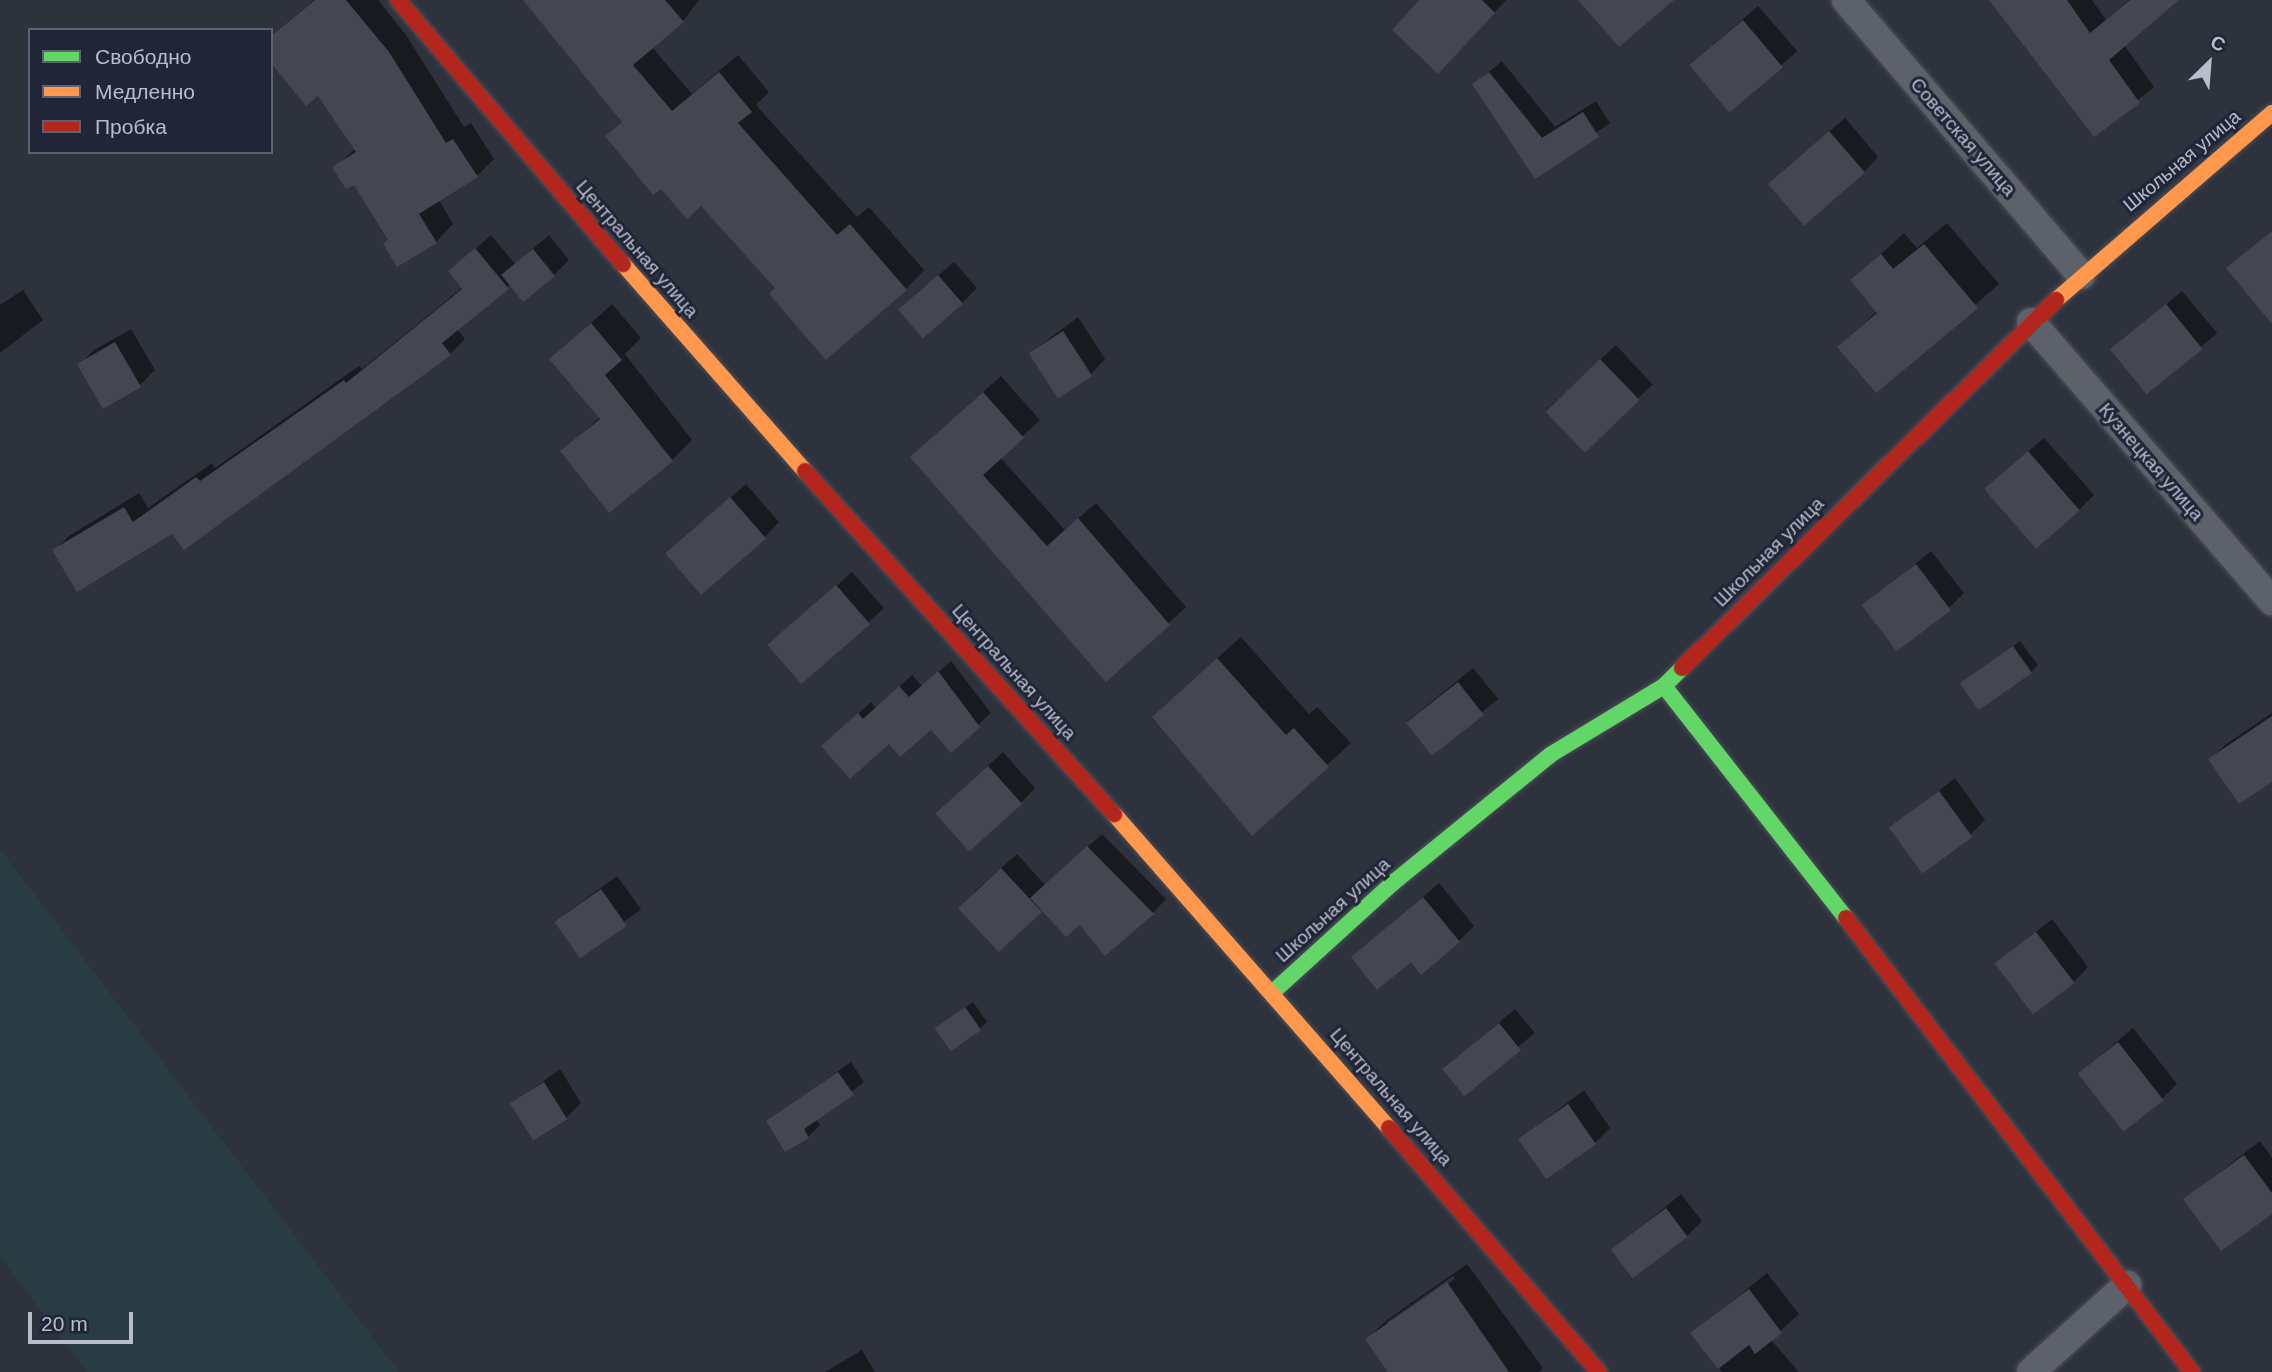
<!DOCTYPE html>
<meta charset="utf-8">
<style>
body{margin:0}
#map{position:relative;width:2272px;height:1372px;overflow:hidden;background:#2d323d;font-family:Helvetica,sans-serif}
div>[style]{position:absolute}
.green>*{inset:0;background:#2a3c43}
.shadow>*{inset:0;background:#0007;transform-origin:0 0}
.building>*{inset:0;background:#444751;transform-origin:0 0}
.roads{filter:drop-shadow(0 0 2px #4b4f57) drop-shadow(0 0 2px #4b4f57)}
.street>*{height:28px;margin:-14px;padding:0 14px;transform-origin:14px;border-radius:14px;background:#5d616a}
.fast>*{height:16px;margin:-8px;padding:0 8px;transform-origin:8px;border-radius:8px;background:#63d668}
.slow>*{height:16px;margin:-8px;padding:0 8px;transform-origin:8px;border-radius:8px;background:#ff974d}
.jam>*{height:16px;margin:-8px;padding:0 8px;transform-origin:8px;border-radius:8px;background:#b3261e}
span{translate:-50% -50%;white-space:nowrap;text-align:center;line-height:1.15;-webkit-text-stroke:6px #202638;paint-order:stroke}
.street-label{font-size:19px;color:#b8bdcc}
.legend{position:absolute;left:28px;top:28px;width:245px;height:126px;box-sizing:border-box;background:#202638;border:2px solid #5d6273;margin:0;padding:9px 12px;list-style:none;font-size:21px;color:#b8bdcc}
.legend li{display:flex;align-items:center;gap:14px;height:35px}
.legend b{width:35px;border:2px solid #5d6273}
.north{position:absolute;left:2174px;top:28px;width:70px;height:70px;-webkit-text-stroke:5px #202638;paint-order:stroke;rotate:25deg;font-size:19px;font-weight:700;line-height:28px;text-align:center;color:#b8bdcc}
.north::after{content:'';display:block;margin:auto;width:24px;height:32px;background:#b8bdcc;clip-path:polygon(50% 0,100% 100%,50% 72%,0 100%)}
.scale{position:absolute;left:28px;top:1312px;width:105px;height:32px;box-sizing:border-box;border:4px solid #b8bdcc;border-top:0;padding-left:9px;font-size:21px;line-height:24px;white-space:nowrap;color:#b8bdcc;-webkit-text-stroke:5px #202638;paint-order:stroke}
</style>
<div id="map">
<div class="green">
<div style="clip-path:polygon(0 849px,399px 1372px,87px 1372px,0 1256px)"></div>
</div>
<div class="shadow">
<div style="clip-path:polygon(314px 0,378px 0,406px 35px,464px 127px,471px 123px,494px 159px,477px 176px,439px 200px,453px 224px,436px 242px,389px 239px,354px 182px,334px 168px,356px 148px,318px 93px,271px 60px,271px 36px)"></div>
<div style="clip-path:polygon(525px 0,699px 0,683px 21px,652px 47px,692px 94px,738px 55px,769px 92px,756px 105px,857px 217px,869px 207px,924px 270px,906px 289px,777px 288px,701px 204px,661px 186px,607px 136px,623px 121px)"></div>
<div style="clip-path:polygon(1422px 0,1506px 0,1453px 57px)"></div>
<div style="clip-path:polygon(2006px 0,2092px 0,2106px 20px,2129px 0,2177px 0,2124px 45px,2154px 87px,2095px 134px)"></div>
<div style="left:1758px;top:6px;width:60px;height:88px;rotate:49deg"></div>
<div style="clip-path:polygon(1502px 61px,1555px 127px,1596px 101px,1610px 123px,1535px 176px,1474px 84px)"></div>
<div style="clip-path:polygon(1845px 118px,1878px 157px,1864px 172px,1785px 169px)"></div>
<div style="clip-path:polygon(1947px 223px,1999px 284px,1877px 391px,1840px 347px,1877px 311px,1852px 281px,1904px 233px,1917px 248px)"></div>
<div style="clip-path:polygon(491px 235px,515px 264px,549px 235px,569px 260px,554px 275px,511px 284px,457px 329px,465px 339px,450px 354px,173px 531px,54px 551px,69px 536px,139px 493px,148px 508px,212px 463px,215px 468px,359px 366px,362px 369px,463px 287px,450px 271px)"></div>
<div style="clip-path:polygon(954px 262px,977px 288px,962px 303px,915px 295px)"></div>
<div style="clip-path:polygon(23px 290px,43px 320px,0 353px,0 305px)"></div>
<div style="left:2182px;top:291px;width:55px;height:91px;rotate:50deg"></div>
<div style="clip-path:polygon(612px 304px,641px 338px,625px 354px,692px 440px,672px 460px,562px 452px,600px 417px,551px 359px)"></div>
<div style="clip-path:polygon(1078px 317px,1105px 359px,1091px 374px,1030px 353px)"></div>
<div style="clip-path:polygon(131px 329px,155px 370px,140px 385px,79px 365px,94px 350px)"></div>
<div style="left:1616px;top:345px;width:54px;height:96px;rotate:47deg"></div>
<div style="clip-path:polygon(1001px 376px,1040px 420px,1000px 457px,1065px 530px,1096px 503px,1186px 607px,1107px 680px,929px 440px)"></div>
<div style="clip-path:polygon(2044px 438px,2094px 495px,2079px 510px,2002px 474px)"></div>
<div style="clip-path:polygon(746px 484px,779px 522px,765px 537px,683px 540px)"></div>
<div style="clip-path:polygon(1931px 551px,1964px 593px,1949px 608px,1864px 606px)"></div>
<div style="clip-path:polygon(852px 572px,884px 608px,803px 682px,786px 631px)"></div>
<div style="clip-path:polygon(1241px 637px,1309px 714px,1317px 707px,1351px 743px,1252px 834px,1219px 797px,1223px 794px,1176px 695px)"></div>
<div style="clip-path:polygon(2020px 641px,2038px 665px,2031px 672px,1962px 684px)"></div>
<div style="clip-path:polygon(951px 661px,991px 713px,951px 750px,931px 728px,890px 742px,836px 734px,871px 702px,876px 708px,912px 675px,922px 686px)"></div>
<div style="left:1473px;top:668px;width:40px;height:85px;rotate:51deg"></div>
<div style="clip-path:polygon(2272px 713px,2272px 780px,2210px 760px,2225px 745px)"></div>
<div style="clip-path:polygon(1003px 752px,1035px 788px,1021px 803px,952px 799px)"></div>
<div style="clip-path:polygon(1955px 778px,1985px 820px,1970px 835px,1891px 828px)"></div>
<div style="clip-path:polygon(1102px 834px,1166px 899px,1153px 913px,1080px 922px,1042px 909px,997px 950px,974px 892px,1017px 854px,1045px 885px)"></div>
<div style="left:617px;top:876px;width:41px;height:76px;rotate:54deg"></div>
<div style="clip-path:polygon(1439px 883px,1474px 926px,1459px 941px,1422px 972px,1411px 960px,1353px 957px)"></div>
<div style="clip-path:polygon(2052px 919px,2088px 967px,2074px 982px,1997px 964px)"></div>
<div style="clip-path:polygon(973px 1002px,987px 1022px,980px 1029px,938px 1028px)"></div>
<div style="left:1515px;top:1009px;width:31px;height:92px;rotate:50deg"></div>
<div style="clip-path:polygon(2133px 1028px,2177px 1084px,2162px 1099px,2080px 1073px)"></div>
<div style="clip-path:polygon(851px 1062px,864px 1082px,816px 1119px,820px 1125px,808px 1137px,786px 1150px,769px 1121px)"></div>
<div style="clip-path:polygon(560px 1069px,581px 1103px,566px 1118px,512px 1104px)"></div>
<div style="clip-path:polygon(1584px 1090px,1610px 1128px,1595px 1143px,1520px 1139px)"></div>
<div style="clip-path:polygon(2260px 1141px,2272px 1158px,2272px 1212px,2185px 1199px)"></div>
<div style="clip-path:polygon(1681px 1194px,1702px 1221px,1687px 1236px,1614px 1249px)"></div>
<div style="clip-path:polygon(evenodd,1467px 1264px,1543px 1368px,1539px 1372px,1390px 1372px,1367px 1339px,1387px 1320px,1467px 1264px,1453px 1276px,1455px 1279px,1387px 1326px,1387px 1322px,1453px 1276px)"></div>
<div style="clip-path:polygon(1767px 1273px,1799px 1314px,1771px 1340px,1799px 1372px,1722px 1372px,1693px 1333px)"></div>
<div style="clip-path:polygon(862px 1350px,875px 1372px,825px 1372px)"></div>
</div>
<div class="building">
<div style="clip-path:polygon(315px 0,346px 0,389px 52px,446px 143px,453px 139px,478px 177px,419px 214px,437px 243px,397px 267px,383px 243px,388px 240px,354px 185px,346px 189px,332px 167px,356px 152px,318px 96px,306px 106px,271px 63px,271px 36px)"></div>
<div style="clip-path:polygon(523px 0,665px 0,684px 22px,633px 65px,672px 111px,719px 72px,752px 112px,738px 123px,837px 235px,850px 224px,907px 290px,826px 360px,769px 294px,775px 288px,701px 206px,687px 219px,661px 189px,653px 195px,605px 136px,622px 122px)"></div>
<div style="clip-path:polygon(1419px 0,1482px 0,1495px 13px,1438px 74px,1392px 30px)"></div>
<div style="clip-path:polygon(1578px 0,1674px 0,1619px 47px)"></div>
<div style="clip-path:polygon(1989px 0,2067px 0,2090px 33px,2130px 0,2179px 0,2109px 60px,2140px 103px,2094px 137px)"></div>
<div style="left:1743px;top:20px;width:62px;height:70px;rotate:50deg"></div>
<div style="clip-path:polygon(1489px 72px,1542px 138px,1583px 112px,1599px 137px,1535px 179px,1472px 84px)"></div>
<div style="left:1829px;top:131px;width:55px;height:81px;rotate:49deg"></div>
<div style="clip-path:polygon(2272px 231px,2272px 324px,2226px 268px)"></div>
<div style="clip-path:polygon(1924px 244px,1978px 308px,1876px 393px,1837px 347px,1877px 313px,1850px 280px,1881px 254px,1893px 269px)"></div>
<div style="clip-path:polygon(475px 248px,509px 289px,442px 343px,451px 355px,184px 550px,172px 534px,77px 592px,52px 550px,124px 507px,133px 522px,196px 477px,200px 481px,344px 380px,346px 383px,462px 289px,448px 271px)"></div>
<div style="left:533px;top:249px;width:35px;height:41px;rotate:51deg"></div>
<div style="left:938px;top:275px;width:38px;height:53px;rotate:49deg"></div>
<div style="left:2166px;top:304px;width:58px;height:72px;rotate:51deg"></div>
<div style="clip-path:polygon(591px 323px,622px 360px,605px 375px,673px 461px,609px 513px,560px 451px,600px 419px,549px 359px)"></div>
<div style="left:1063px;top:331px;width:54px;height:41px;rotate:57deg"></div>
<div style="left:115px;top:342px;width:52px;height:44px;rotate:60deg"></div>
<div style="left:1600px;top:359px;width:57px;height:76px;rotate:46deg"></div>
<div style="clip-path:polygon(983px 392px,1024px 438px,983px 475px,1047px 546px,1078px 518px,1170px 625px,1106px 682px,910px 457px)"></div>
<div style="left:2028px;top:451px;width:79px;height:58px;rotate:49deg"></div>
<div style="left:730px;top:497px;width:55px;height:86px;rotate:49deg"></div>
<div style="left:1916px;top:564px;width:58px;height:68px;rotate:53deg"></div>
<div style="left:836px;top:585px;width:52px;height:91px;rotate:49deg"></div>
<div style="left:2013px;top:646px;width:33px;height:65px;rotate:55deg"></div>
<div style="clip-path:polygon(1217px 658px,1286px 735px,1294px 728px,1329px 767px,1252px 836px,1152px 717px)"></div>
<div style="clip-path:polygon(938px 671px,980px 727px,951px 753px,931px 730px,900px 757px,889px 744px,850px 779px,821px 746px,858px 713px,863px 719px,899px 686px,909px 697px)"></div>
<div style="left:1458px;top:682px;width:42px;height:66px;rotate:52deg"></div>
<div style="clip-path:polygon(2272px 716px,2272px 782px,2239px 804px,2208px 759px)"></div>
<div style="left:988px;top:766px;width:51px;height:71px;rotate:48deg"></div>
<div style="left:1939px;top:791px;width:57px;height:62px;rotate:54deg"></div>
<div style="clip-path:polygon(1087px 846px,1154px 914px,1105px 956px,1080px 925px,1066px 937px,1030px 898px)"></div>
<div style="left:1001px;top:868px;width:60px;height:59px;rotate:47deg"></div>
<div style="left:601px;top:889px;width:45px;height:57px;rotate:55deg"></div>
<div style="clip-path:polygon(1423px 897px,1460px 942px,1421px 975px,1411px 962px,1377px 990px,1351px 957px)"></div>
<div style="left:2036px;top:932px;width:64px;height:52px;rotate:53deg"></div>
<div style="left:965px;top:1007px;width:28px;height:37px;rotate:55deg"></div>
<div style="left:1499px;top:1023px;width:35px;height:73px;rotate:51deg"></div>
<div style="left:2118px;top:1042px;width:74px;height:51px;rotate:52deg"></div>
<div style="clip-path:polygon(838px 1072px,854px 1095px,804px 1129px,809px 1138px,785px 1152px,766px 1121px)"></div>
<div style="left:544px;top:1082px;width:44px;height:40px;rotate:58deg"></div>
<div style="left:1568px;top:1104px;width:49px;height:61px;rotate:55deg"></div>
<div style="clip-path:polygon(2244px 1155px,2272px 1193px,2272px 1214px,2221px 1251px,2183px 1199px)"></div>
<div style="left:1666px;top:1208px;width:36px;height:69px;rotate:53deg"></div>
<div style="clip-path:polygon(1447px 1282px,1509px 1372px,1388px 1372px,1365px 1339px)"></div>
<div style="clip-path:polygon(1749px 1289px,1782px 1333px,1755px 1354px,1749px 1345px,1718px 1369px,1690px 1333px)"></div>
</div>
<div class="roads">
<div class="street">
<div style="left:1846px;top:0;width:362px;rotate:49.5deg"></div>
<div style="left:2031px;top:322px;width:369px;rotate:49.2deg"></div>
<div style="left:2031px;top:1372px;width:130px;rotate:-42.2deg"></div>
</div>
<div class="fast">
<div style="left:1664px;top:686px;width:295px;rotate:51.9deg"></div>
<div style="left:1273px;top:992px;width:164px;rotate:-42.3deg"></div>
<div style="left:1394px;top:882px;width:201px;rotate:-39.1deg"></div>
<div style="left:1550px;top:755px;width:133px;rotate:-31.2deg"></div>
<div style="left:1664px;top:686px;width:25px;rotate:-45deg"></div>
</div>
<div class="slow">
<div style="left:623px;top:264px;width:276px;rotate:48.7deg"></div>
<div style="left:2056px;top:300px;width:286px;rotate:-40.9deg"></div>
<div style="left:1114px;top:814px;width:417px;rotate:48.8deg"></div>
</div>
<div class="jam">
<div style="left:398px;top:0;width:347px;rotate:49.6deg"></div>
<div style="left:805px;top:471px;width:462px;rotate:48deg"></div>
<div style="left:1682px;top:668px;width:525px;rotate:-44.54deg"></div>
<div style="left:1846px;top:918px;width:571px;rotate:52.69deg"></div>
<div style="left:1389px;top:1128px;width:322px;rotate:49.3deg"></div>
</div>
</div>
<div class="street-label">
<span style="left:1963px;top:137px;rotate:49deg">Советская улица</span>
<span style="left:2182px;top:161px;rotate:-40deg">Школьная улица</span>
<span style="left:637px;top:249px;rotate:49deg">Центральная улица</span>
<span style="left:2151px;top:462px;rotate:49deg">Кузнецкая улица</span>
<span style="left:1769px;top:552px;rotate:-45deg">Школьная улица</span>
<span style="left:1014px;top:672px;rotate:48deg">Центральная улица</span>
<span style="left:1333px;top:910px;rotate:-42deg">Школьная улица</span>
<span style="left:1391px;top:1097px;rotate:49deg">Центральная улица</span>
</div>
<ul class="legend">
<li><b style="height:9px;background:#63d668"></b>Свободно</li>
<li><b style="height:9px;background:#ff974d"></b>Медленно</li>
<li><b style="height:9px;background:#b3261e"></b>Пробка</li>
</ul>
<div class="north">С</div>
<div class="scale">20 m</div>
</div>
